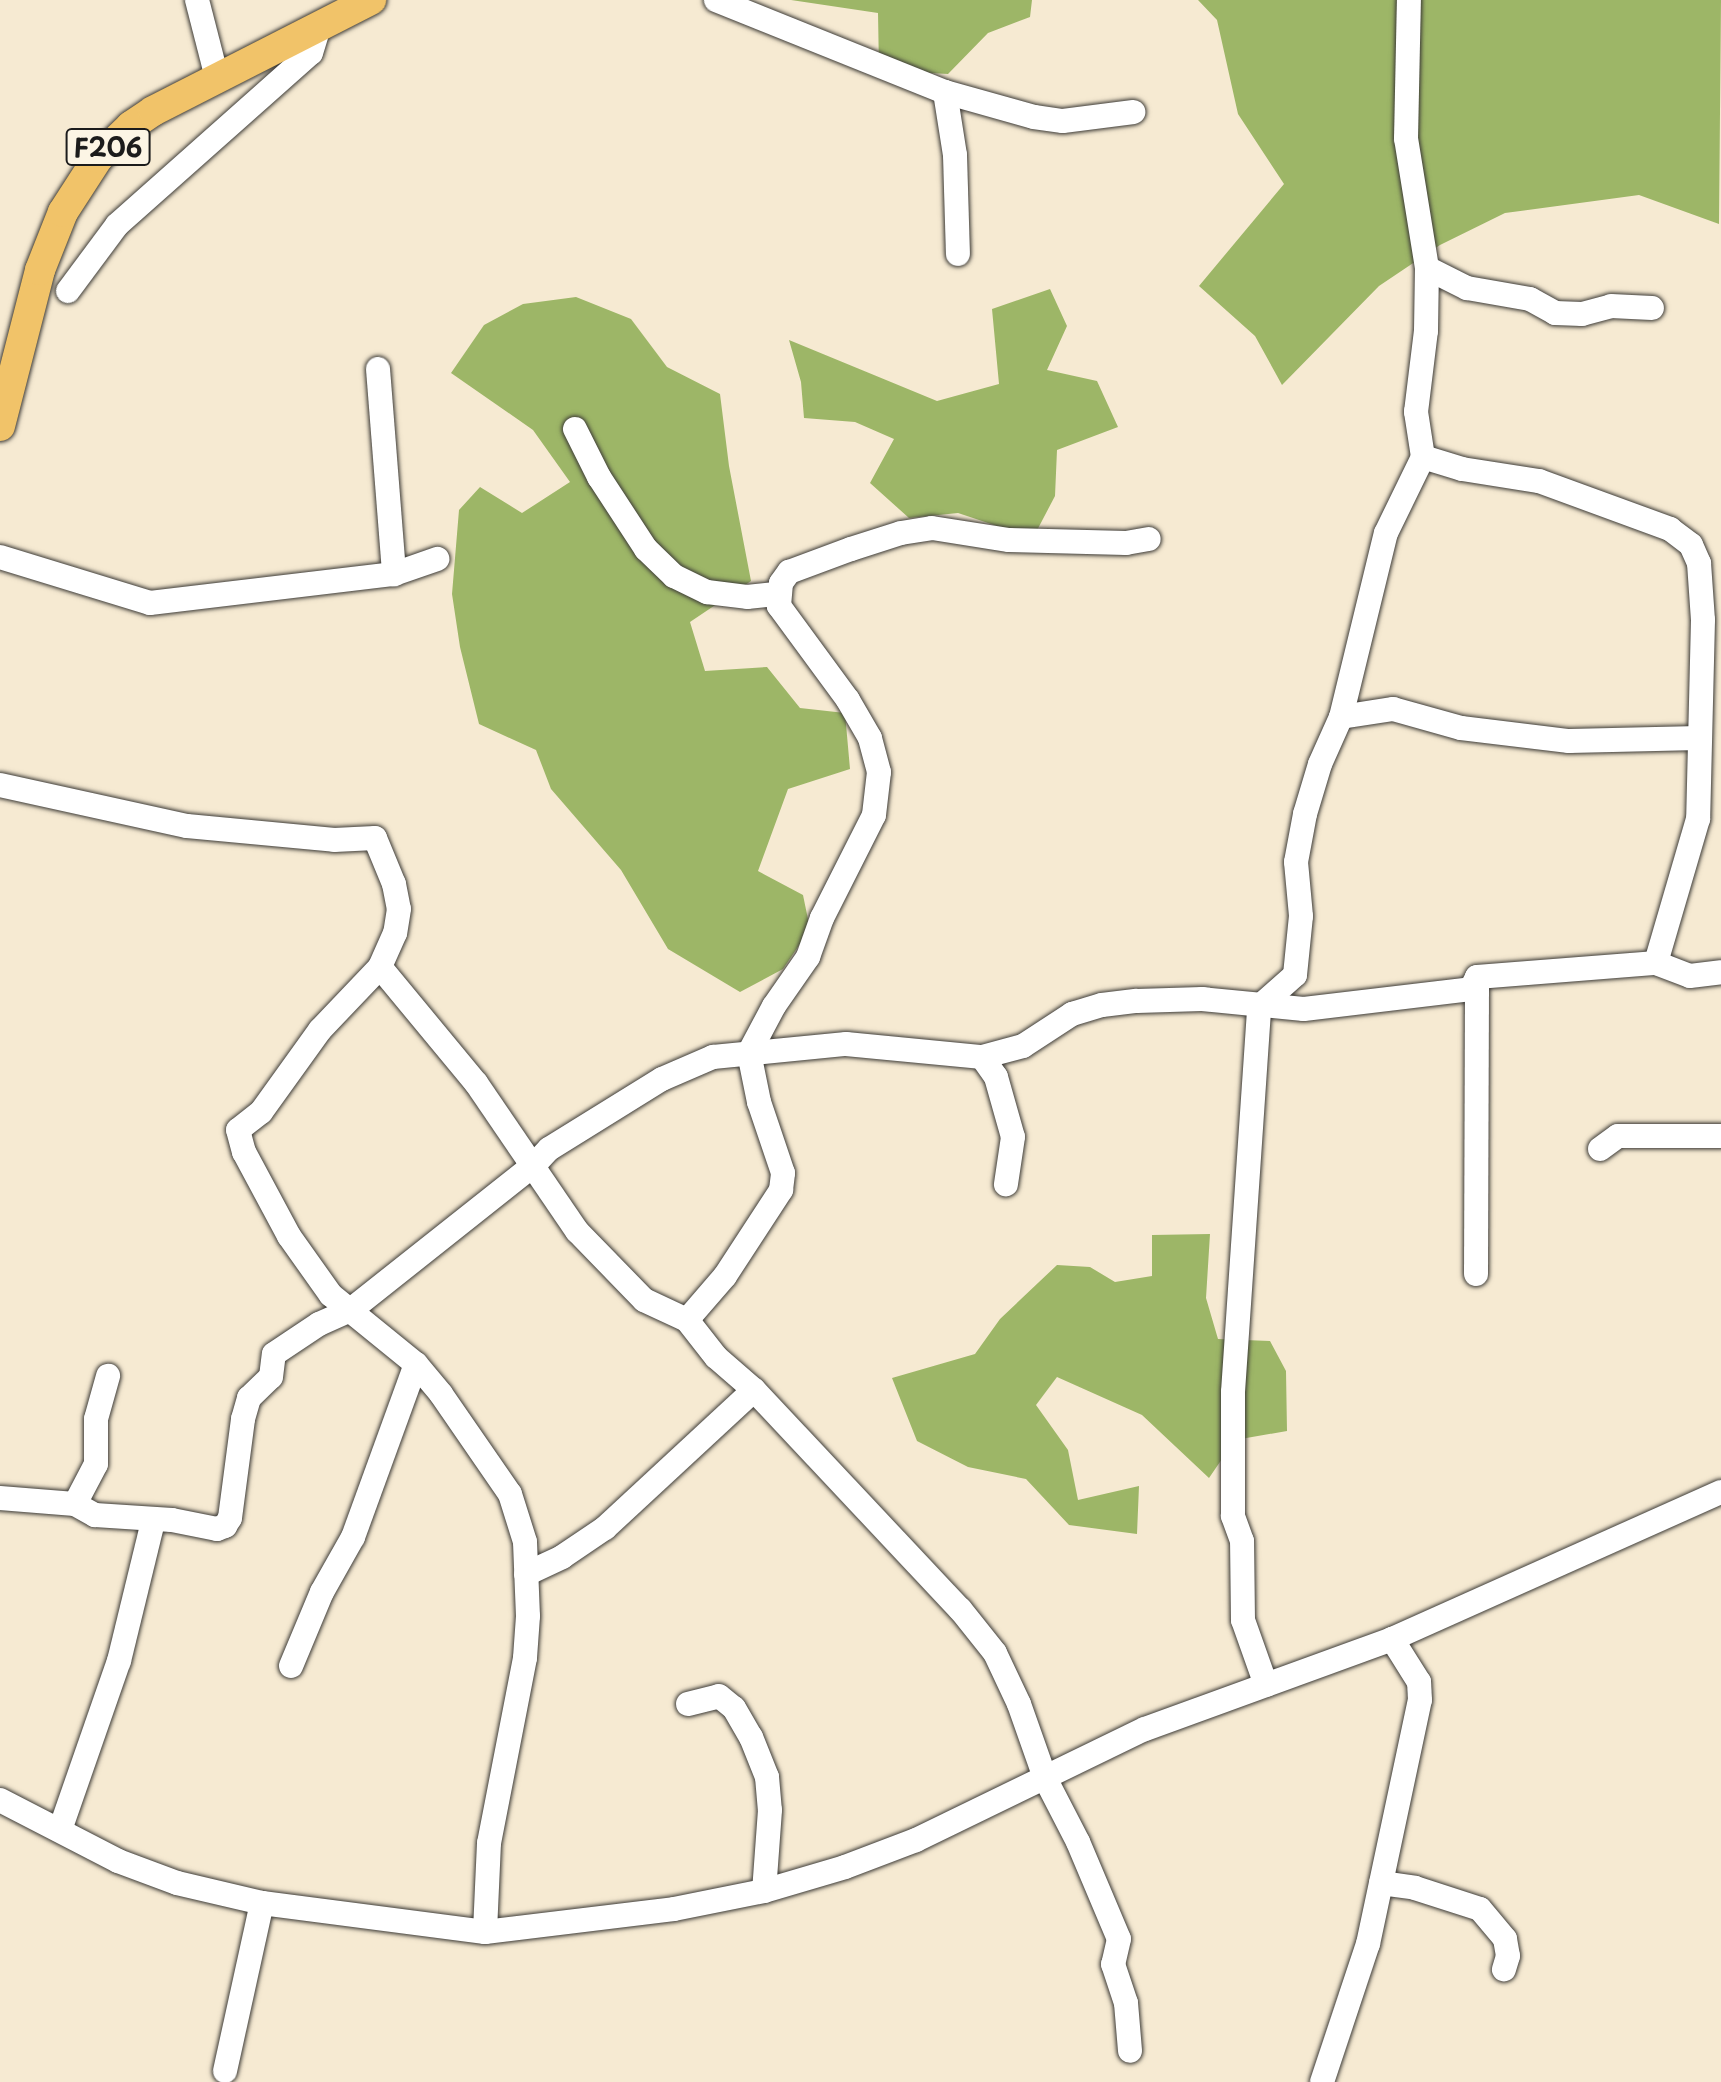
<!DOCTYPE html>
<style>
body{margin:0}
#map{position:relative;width:1721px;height:2082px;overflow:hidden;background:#f6ead2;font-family:"Playpen Sans",sans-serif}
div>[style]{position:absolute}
.forest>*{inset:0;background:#9db667}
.roads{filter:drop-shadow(0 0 2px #3d3b37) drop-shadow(0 0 2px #3d3b37)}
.minor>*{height:24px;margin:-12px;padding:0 12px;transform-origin:12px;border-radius:12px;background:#fff}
.major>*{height:30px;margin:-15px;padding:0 15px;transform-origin:15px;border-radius:15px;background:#f1c369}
span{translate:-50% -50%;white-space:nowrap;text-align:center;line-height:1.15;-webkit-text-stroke:8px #fcf5e5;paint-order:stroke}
.shield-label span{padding:2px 6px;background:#fcf5e5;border:2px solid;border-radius:6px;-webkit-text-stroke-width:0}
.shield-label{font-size:26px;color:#1c1c1c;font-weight:700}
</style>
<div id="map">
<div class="forest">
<div style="clip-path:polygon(791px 0,1032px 0,1030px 17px,988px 33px,948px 74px,879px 70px,878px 13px)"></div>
<div style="clip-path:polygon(1198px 0,1721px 0,1719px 224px,1639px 195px,1505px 213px,1440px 245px,1379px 286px,1282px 385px,1255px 336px,1199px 286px,1284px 184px,1238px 114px,1217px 20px)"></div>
<div style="clip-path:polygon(1050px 289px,1067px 326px,1047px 370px,1097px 381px,1118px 427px,1057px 450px,1055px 496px,1033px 538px,958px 513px,909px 518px,870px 483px,894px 439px,855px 422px,804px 418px,801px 382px,789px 340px,937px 401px,999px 384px,992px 309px)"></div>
<div style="clip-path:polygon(576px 297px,631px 319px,667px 367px,720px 394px,729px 466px,751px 581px,690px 622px,705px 671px,767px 667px,800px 708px,845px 713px,850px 769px,788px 789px,758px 871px,803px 895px,810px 929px,783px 969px,740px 992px,668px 949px,621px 870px,551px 789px,536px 750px,479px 724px,460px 647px,452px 594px,459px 510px,480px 487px,522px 513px,570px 482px,533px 430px,451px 373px,484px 325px,523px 304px)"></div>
<div style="clip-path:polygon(1210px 1234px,1206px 1298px,1218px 1339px,1270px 1341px,1286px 1371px,1287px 1431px,1235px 1440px,1209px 1478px,1142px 1415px,1057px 1377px,1036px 1405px,1068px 1450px,1078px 1500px,1139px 1486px,1137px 1534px,1069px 1525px,1026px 1479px,968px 1467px,917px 1441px,892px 1378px,975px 1354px,1000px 1319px,1057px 1265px,1090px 1267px,1115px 1282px,1152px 1276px,1152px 1235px)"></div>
</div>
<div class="roads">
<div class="minor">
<div style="left:197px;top:0;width:81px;rotate:75.6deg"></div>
<div style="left:716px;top:0;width:247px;rotate:21.9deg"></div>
<div style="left:945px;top:92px;width:92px;rotate:15.7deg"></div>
<div style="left:1034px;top:117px;width:29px;rotate:8deg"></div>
<div style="left:1063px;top:121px;width:71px;rotate:-7.3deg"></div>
<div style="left:945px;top:92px;width:64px;rotate:81deg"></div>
<div style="left:955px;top:155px;width:99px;rotate:88.3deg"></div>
<div style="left:1427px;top:268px;width:45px;rotate:26.6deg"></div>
<div style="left:1467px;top:288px;width:64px;rotate:9.9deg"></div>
<div style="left:1530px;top:299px;width:29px;rotate:29deg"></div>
<div style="left:1555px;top:313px;width:27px;rotate:2deg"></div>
<div style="left:1582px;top:314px;width:30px;rotate:-15deg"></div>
<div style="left:1611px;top:306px;width:41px;rotate:2.8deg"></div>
<div style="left:68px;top:291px;width:82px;rotate:-53.4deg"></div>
<div style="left:117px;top:225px;width:259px;rotate:-41.6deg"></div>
<div style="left:311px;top:53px;width:24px;rotate:-73deg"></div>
<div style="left:378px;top:369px;width:206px;rotate:85.5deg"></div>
<div style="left:575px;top:429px;width:54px;rotate:63.4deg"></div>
<div style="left:599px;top:477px;width:86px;rotate:56.9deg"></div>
<div style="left:646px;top:549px;width:39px;rotate:44deg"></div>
<div style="left:674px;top:576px;width:37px;rotate:26deg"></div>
<div style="left:707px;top:592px;width:40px;rotate:7.1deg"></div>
<div style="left:747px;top:597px;width:31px;rotate:-6deg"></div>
<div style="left:1423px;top:457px;width:41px;rotate:17.1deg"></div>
<div style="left:1462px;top:469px;width:78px;rotate:8.9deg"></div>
<div style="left:1539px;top:481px;width:140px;rotate:20.1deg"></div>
<div style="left:1670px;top:529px;width:26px;rotate:37deg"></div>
<div style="left:1691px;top:545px;width:20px;rotate:66deg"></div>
<div style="left:1699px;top:563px;width:57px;rotate:86deg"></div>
<div style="left:1703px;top:620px;width:199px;rotate:91.4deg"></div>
<div style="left:1698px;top:819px;width:150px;rotate:106.3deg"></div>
<div style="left:0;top:557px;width:157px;rotate:17deg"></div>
<div style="left:150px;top:603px;width:246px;rotate:-6.8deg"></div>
<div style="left:394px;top:574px;width:46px;rotate:-19.2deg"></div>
<div style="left:1341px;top:717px;width:53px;rotate:-8.7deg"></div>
<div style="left:1393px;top:709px;width:71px;rotate:15.6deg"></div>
<div style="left:1461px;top:728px;width:109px;rotate:6.9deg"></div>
<div style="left:1569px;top:741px;width:130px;rotate:-1.3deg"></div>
<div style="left:0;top:785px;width:191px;rotate:12.4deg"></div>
<div style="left:187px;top:826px;width:148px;rotate:5.4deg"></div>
<div style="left:334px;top:840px;width:41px;rotate:-2.8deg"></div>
<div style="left:375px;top:838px;width:50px;rotate:67.6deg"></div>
<div style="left:394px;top:884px;width:25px;rotate:79deg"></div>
<div style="left:399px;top:909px;width:24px;rotate:99deg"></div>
<div style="left:395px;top:933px;width:37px;rotate:114deg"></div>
<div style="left:380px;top:967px;width:87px;rotate:133.6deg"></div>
<div style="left:320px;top:1030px;width:101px;rotate:125.7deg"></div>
<div style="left:261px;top:1112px;width:29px;rotate:142deg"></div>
<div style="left:238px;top:1130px;width:23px;rotate:75deg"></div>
<div style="left:244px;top:1152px;width:95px;rotate:61.8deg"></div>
<div style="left:289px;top:1236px;width:72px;rotate:54.6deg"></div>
<div style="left:331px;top:1295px;width:109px;rotate:39.1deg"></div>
<div style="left:416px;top:1364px;width:39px;rotate:50deg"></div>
<div style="left:441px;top:1394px;width:121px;rotate:55.4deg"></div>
<div style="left:510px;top:1494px;width:50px;rotate:72.6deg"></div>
<div style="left:525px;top:1542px;width:74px;rotate:87.7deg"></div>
<div style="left:528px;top:1616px;width:42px;rotate:94.1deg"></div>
<div style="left:525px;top:1658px;width:188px;rotate:101deg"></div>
<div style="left:489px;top:1843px;width:89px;rotate:92.6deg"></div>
<div style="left:380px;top:967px;width:151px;rotate:50.4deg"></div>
<div style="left:476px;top:1083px;width:179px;rotate:55.7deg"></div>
<div style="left:577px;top:1231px;width:96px;rotate:45.8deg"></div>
<div style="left:644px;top:1300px;width:47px;rotate:24.9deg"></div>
<div style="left:687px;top:1320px;width:47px;rotate:51.9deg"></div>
<div style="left:716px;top:1357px;width:50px;rotate:41deg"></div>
<div style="left:754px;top:1390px;width:301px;rotate:46.8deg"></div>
<div style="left:960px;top:1609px;width:56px;rotate:51.5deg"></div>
<div style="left:995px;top:1653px;width:56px;rotate:64.8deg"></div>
<div style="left:1019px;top:1704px;width:78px;rotate:70.6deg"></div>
<div style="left:1045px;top:1778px;width:72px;rotate:62.7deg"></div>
<div style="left:1078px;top:1842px;width:105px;rotate:67.1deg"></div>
<div style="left:1119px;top:1939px;width:26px;rotate:103deg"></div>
<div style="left:1113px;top:1964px;width:41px;rotate:71.6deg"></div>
<div style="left:1126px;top:2003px;width:48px;rotate:85.2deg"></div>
<div style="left:982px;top:1057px;width:24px;rotate:55deg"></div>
<div style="left:996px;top:1077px;width:62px;rotate:74.2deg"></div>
<div style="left:1013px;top:1137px;width:48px;rotate:98.5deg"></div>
<div style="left:1600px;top:1149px;width:22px;rotate:-36deg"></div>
<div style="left:1618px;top:1136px;width:103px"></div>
<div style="left:1476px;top:1274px;width:297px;rotate:-89.8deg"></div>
<div style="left:687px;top:1320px;width:58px;rotate:-49.2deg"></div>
<div style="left:725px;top:1276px;width:103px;rotate:-56.9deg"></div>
<div style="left:781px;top:1190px;width:17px;rotate:-83deg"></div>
<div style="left:783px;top:1173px;width:75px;rotate:-108.7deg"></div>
<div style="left:759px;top:1102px;width:50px;rotate:-101.5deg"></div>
<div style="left:749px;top:1053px;width:53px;rotate:-62deg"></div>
<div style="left:774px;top:1006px;width:60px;rotate:-55.2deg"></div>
<div style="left:808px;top:957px;width:41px;rotate:-70.3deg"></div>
<div style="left:822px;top:918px;width:115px;rotate:-63.2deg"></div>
<div style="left:874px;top:815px;width:43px;rotate:-83.4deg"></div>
<div style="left:879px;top:772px;width:35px;rotate:-105deg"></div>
<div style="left:870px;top:738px;width:44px;rotate:-120.1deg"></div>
<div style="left:848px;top:700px;width:117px;rotate:-126.3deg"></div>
<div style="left:779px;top:606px;width:23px;rotate:-85deg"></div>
<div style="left:781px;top:583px;width:14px;rotate:-54deg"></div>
<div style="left:789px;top:572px;width:66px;rotate:-20.4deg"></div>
<div style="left:851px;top:549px;width:52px;rotate:-17.7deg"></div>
<div style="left:901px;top:533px;width:31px;rotate:-9deg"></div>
<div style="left:932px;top:528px;width:78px;rotate:8.9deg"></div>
<div style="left:1009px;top:540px;width:117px;rotate:1.5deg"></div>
<div style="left:1126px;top:543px;width:23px;rotate:-10deg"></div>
<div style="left:0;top:1498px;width:75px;rotate:4.6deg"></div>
<div style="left:75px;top:1504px;width:23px;rotate:29deg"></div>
<div style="left:95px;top:1515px;width:77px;rotate:3.7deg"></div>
<div style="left:172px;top:1520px;width:46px;rotate:11.3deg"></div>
<div style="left:217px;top:1529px;width:9px;rotate:-21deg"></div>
<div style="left:225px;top:1526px;width:9px;rotate:-58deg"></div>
<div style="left:230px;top:1518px;width:100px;rotate:-82.5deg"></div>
<div style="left:243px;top:1419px;width:22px;rotate:-74deg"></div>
<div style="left:249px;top:1398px;width:30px;rotate:-44deg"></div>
<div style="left:271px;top:1377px;width:23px;rotate:-83deg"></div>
<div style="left:274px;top:1354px;width:54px;rotate:-33.7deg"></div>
<div style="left:319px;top:1324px;width:36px;rotate:-24deg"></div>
<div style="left:352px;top:1309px;width:232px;rotate:-38.4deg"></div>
<div style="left:534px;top:1165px;width:22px;rotate:-47deg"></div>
<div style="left:549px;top:1149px;width:133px;rotate:-31.8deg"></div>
<div style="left:662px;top:1079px;width:56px;rotate:-23.3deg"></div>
<div style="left:713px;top:1057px;width:134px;rotate:-5.6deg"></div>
<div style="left:846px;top:1044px;width:137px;rotate:5.5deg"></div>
<div style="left:982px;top:1057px;width:42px;rotate:-15deg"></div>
<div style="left:1023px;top:1046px;width:59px;rotate:-33.1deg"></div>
<div style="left:1072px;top:1014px;width:31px;rotate:-17deg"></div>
<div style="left:1102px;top:1005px;width:35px;rotate:-7deg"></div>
<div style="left:1137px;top:1001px;width:65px;rotate:-1.8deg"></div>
<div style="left:1202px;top:999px;width:102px;rotate:5.6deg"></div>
<div style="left:1304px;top:1009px;width:168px;rotate:-6.8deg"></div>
<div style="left:1471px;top:989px;width:13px;rotate:-63deg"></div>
<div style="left:1477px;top:977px;width:180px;rotate:-4.5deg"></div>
<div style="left:1656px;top:963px;width:36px;rotate:21deg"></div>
<div style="left:1690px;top:976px;width:31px;rotate:-7deg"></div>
<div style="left:75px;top:1504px;width:45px;rotate:-62.3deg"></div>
<div style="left:96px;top:1464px;width:45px;rotate:-90deg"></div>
<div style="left:96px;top:1419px;width:45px;rotate:-74.4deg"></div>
<div style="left:526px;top:1574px;width:40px;rotate:-25deg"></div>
<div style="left:562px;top:1557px;width:52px;rotate:-34deg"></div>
<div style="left:605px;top:1528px;width:203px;rotate:-42.8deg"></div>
<div style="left:291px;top:1666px;width:80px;rotate:-67.3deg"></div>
<div style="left:322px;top:1592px;width:63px;rotate:-60.6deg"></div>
<div style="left:353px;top:1537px;width:184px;rotate:-70deg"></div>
<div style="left:1266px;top:1685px;width:69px;rotate:-109.5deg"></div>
<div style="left:1243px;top:1620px;width:79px;rotate:-90.7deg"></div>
<div style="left:1242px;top:1541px;width:27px;rotate:-110deg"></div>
<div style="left:1233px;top:1516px;width:124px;rotate:-90deg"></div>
<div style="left:1233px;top:1392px;width:386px;rotate:-86.1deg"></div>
<div style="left:1259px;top:1007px;width:48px;rotate:-41.6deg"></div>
<div style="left:1295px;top:975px;width:59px;rotate:-84.2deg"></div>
<div style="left:1301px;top:916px;width:54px;rotate:-95.3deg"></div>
<div style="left:1296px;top:862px;width:49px;rotate:-79.4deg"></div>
<div style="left:1305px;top:814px;width:52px;rotate:-73.3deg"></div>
<div style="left:1320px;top:764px;width:51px;rotate:-65.9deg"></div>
<div style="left:1341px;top:717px;width:189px;rotate:-76.3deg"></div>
<div style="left:1386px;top:533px;width:85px;rotate:-64deg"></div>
<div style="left:1423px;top:457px;width:46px;rotate:-98.8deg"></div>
<div style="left:1416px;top:412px;width:82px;rotate:-83deg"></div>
<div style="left:1426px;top:331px;width:63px;rotate:-89.1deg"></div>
<div style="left:1427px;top:268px;width:131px;rotate:-99.2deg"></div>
<div style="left:1406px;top:139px;width:139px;rotate:-88.8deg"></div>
<div style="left:688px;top:1704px;width:32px;rotate:-14deg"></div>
<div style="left:719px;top:1696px;width:19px;rotate:39deg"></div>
<div style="left:734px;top:1708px;width:34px;rotate:60deg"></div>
<div style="left:751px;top:1737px;width:43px;rotate:68.2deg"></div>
<div style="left:767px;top:1777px;width:33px;rotate:85deg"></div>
<div style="left:770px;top:1810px;width:81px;rotate:94.2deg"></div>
<div style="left:0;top:1800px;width:133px;rotate:27.3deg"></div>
<div style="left:118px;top:1861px;width:63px;rotate:20.4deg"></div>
<div style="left:177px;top:1883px;width:87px;rotate:13.2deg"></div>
<div style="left:262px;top:1903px;width:225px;rotate:7.4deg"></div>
<div style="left:485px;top:1932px;width:190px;rotate:-6.9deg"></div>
<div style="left:674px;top:1909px;width:92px;rotate:-11.3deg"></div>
<div style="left:764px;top:1891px;width:84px;rotate:-16.5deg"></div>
<div style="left:845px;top:1867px;width:76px;rotate:-20.8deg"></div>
<div style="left:916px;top:1840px;width:254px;rotate:-25.9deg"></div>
<div style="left:1145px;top:1729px;width:263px;rotate:-20deg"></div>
<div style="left:1392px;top:1639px;width:360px;rotate:-24.1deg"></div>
<div style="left:60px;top:1830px;width:179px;rotate:-70.8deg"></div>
<div style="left:119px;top:1661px;width:144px;rotate:-76.3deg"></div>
<div style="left:1381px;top:1883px;width:34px;rotate:8deg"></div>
<div style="left:1415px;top:1888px;width:68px;rotate:17.9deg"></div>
<div style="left:1480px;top:1909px;width:39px;rotate:50deg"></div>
<div style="left:1505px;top:1939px;width:17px;rotate:80deg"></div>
<div style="left:1508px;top:1956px;width:14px;rotate:107deg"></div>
<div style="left:225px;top:2071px;width:172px;rotate:-77.6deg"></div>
<div style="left:1322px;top:2082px;width:145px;rotate:-71.6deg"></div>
<div style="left:1368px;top:1944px;width:249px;rotate:-78deg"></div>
<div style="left:1420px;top:1700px;width:18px;rotate:-93deg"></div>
<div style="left:1419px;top:1682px;width:51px;rotate:-122.1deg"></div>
</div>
<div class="major">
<div style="left:0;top:426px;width:161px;rotate:-75.6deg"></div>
<div style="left:40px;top:270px;width:62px;rotate:-68.4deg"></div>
<div style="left:63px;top:212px;width:64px;rotate:-57.1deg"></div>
<div style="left:98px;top:158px;width:46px;rotate:-44.1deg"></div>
<div style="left:131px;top:126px;width:27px;rotate:-34deg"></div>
<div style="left:153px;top:111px;width:245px;rotate:-27deg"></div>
</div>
</div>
<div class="shield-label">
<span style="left:108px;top:147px">F206</span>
</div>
</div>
